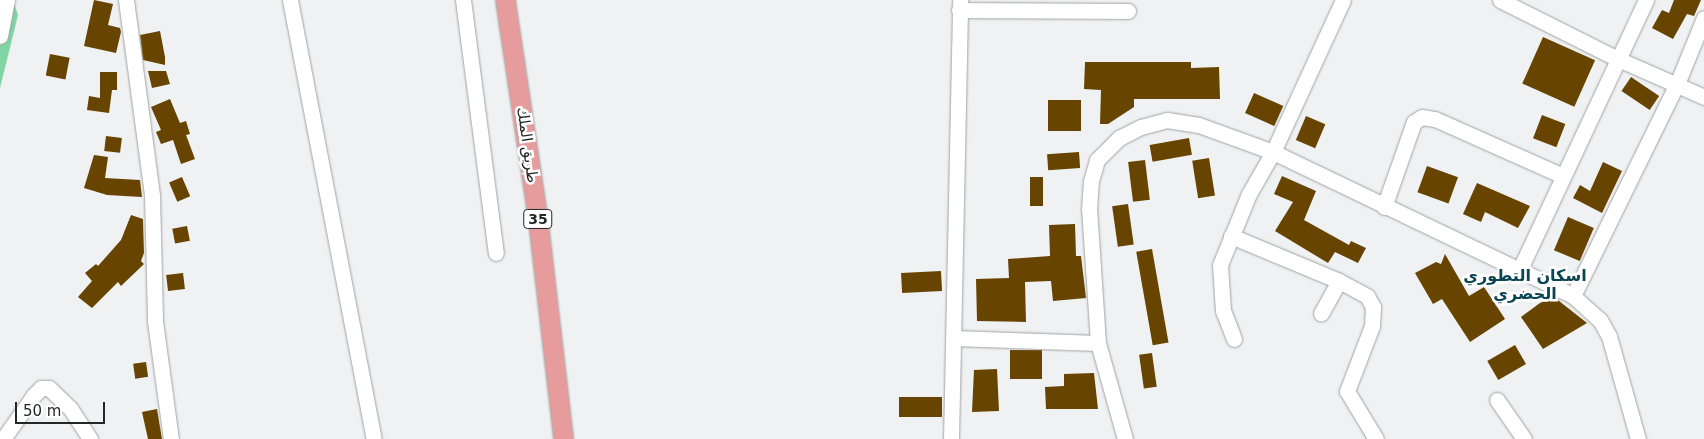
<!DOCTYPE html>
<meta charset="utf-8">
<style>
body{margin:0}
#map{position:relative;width:1704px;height:439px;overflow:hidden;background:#f0f1f2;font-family:"DejaVu Sans","Noto Naskh Arabic",sans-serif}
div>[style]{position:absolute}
.forest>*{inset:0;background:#7fd5a4}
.building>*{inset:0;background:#674400;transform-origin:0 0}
.roads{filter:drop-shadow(0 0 1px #a1a2a3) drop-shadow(0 0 1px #a1a2a3)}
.minor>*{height:15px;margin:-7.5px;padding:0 7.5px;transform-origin:7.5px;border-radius:7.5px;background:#fff}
.major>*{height:19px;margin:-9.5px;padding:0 9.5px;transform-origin:9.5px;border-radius:9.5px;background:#e69c9d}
span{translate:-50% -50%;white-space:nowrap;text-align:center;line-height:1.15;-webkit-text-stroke:5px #fff;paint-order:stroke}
.shield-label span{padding:1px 4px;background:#fff;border:1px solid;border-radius:4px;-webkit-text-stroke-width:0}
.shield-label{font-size:14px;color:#252626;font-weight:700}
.street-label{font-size:15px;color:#252626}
.neighbourhood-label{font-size:16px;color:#094552;font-weight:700}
.scale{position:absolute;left:15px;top:402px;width:90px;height:22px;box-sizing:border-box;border:2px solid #252626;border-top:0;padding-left:6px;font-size:15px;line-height:18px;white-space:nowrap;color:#252626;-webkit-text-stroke:4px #fff;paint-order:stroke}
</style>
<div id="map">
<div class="forest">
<div style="clip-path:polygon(0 0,13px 0,18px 15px,0 88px)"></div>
</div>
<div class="building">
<div style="clip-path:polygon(94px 0,113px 4px,108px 25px,120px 28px,121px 32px,116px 53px,84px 46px)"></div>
<div style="clip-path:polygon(1674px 0,1701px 0,1694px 16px,1687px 14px,1673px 39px,1652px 28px,1662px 10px,1669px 13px)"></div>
<div style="clip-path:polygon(160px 31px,165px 57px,165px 65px,143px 60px,140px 35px)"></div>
<div style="left:1543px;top:37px;width:57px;height:51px;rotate:24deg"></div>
<div style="left:50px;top:54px;width:20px;height:22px;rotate:11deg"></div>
<div style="clip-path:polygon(1085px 62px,1191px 62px,1191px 68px,1219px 67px,1220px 99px,1134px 99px,1134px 107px,1108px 124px,1100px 124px,1101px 90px,1084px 89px)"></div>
<div style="clip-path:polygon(148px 71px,166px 71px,170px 84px,152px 88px)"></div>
<div style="clip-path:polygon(100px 72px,117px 72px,117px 90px,112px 90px,109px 113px,87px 110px,89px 96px,100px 98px)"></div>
<div style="left:1631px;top:77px;width:34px;height:17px;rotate:34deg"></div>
<div style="left:1254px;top:93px;width:32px;height:22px;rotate:24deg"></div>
<div style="clip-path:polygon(170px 99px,180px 123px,186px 121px,190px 134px,186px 135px,195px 159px,181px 164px,173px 140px,161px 144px,156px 132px,161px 130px,151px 107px)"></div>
<div style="left:1081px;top:100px;width:31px;height:33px;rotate:90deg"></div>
<div style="left:1542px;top:115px;width:25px;height:25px;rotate:21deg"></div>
<div style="left:1306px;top:116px;width:21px;height:26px;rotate:23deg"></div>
<div style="left:106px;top:136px;width:16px;height:15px;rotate:7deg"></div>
<div style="left:1189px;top:138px;width:17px;height:40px;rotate:80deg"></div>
<div style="left:1079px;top:152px;width:16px;height:32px;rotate:86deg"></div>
<div style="clip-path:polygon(94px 155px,108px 157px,105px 178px,140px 180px,142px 197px,107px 195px,84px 188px)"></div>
<div style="left:1209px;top:158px;width:38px;height:17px;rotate:81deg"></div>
<div style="left:1145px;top:160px;width:40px;height:17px;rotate:83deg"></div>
<div style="clip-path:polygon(1603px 162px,1622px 171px,1602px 213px,1573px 198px,1580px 185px,1590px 191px)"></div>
<div style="left:1427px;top:166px;width:33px;height:28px;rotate:20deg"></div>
<div style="clip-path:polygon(1282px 176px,1316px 191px,1304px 220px,1349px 245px,1351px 241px,1366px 248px,1358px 263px,1335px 252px,1328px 263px,1275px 231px,1293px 202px,1274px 194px)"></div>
<div style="left:182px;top:177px;width:21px;height:14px;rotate:67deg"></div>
<div style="left:1030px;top:177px;width:13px;height:29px"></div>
<div style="clip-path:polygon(1477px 183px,1530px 206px,1518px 228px,1485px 212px,1481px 222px,1463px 214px)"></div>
<div style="left:1128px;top:204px;width:41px;height:16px;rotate:82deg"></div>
<div style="clip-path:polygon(131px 215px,143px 219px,144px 253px,141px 261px,144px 264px,121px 286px,118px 282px,92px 308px,78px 297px,92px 281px,85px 273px,96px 264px,98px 266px,121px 240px)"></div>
<div style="left:1568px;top:217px;width:28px;height:36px;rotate:23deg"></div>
<div style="clip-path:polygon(1075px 224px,1076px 256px,1081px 256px,1086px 298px,1053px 301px,1051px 281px,1025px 282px,1026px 322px,977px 321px,976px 279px,1009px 278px,1008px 259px,1050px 256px,1049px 225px)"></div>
<div style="left:187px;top:226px;width:15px;height:15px;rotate:79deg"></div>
<div style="left:1152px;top:249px;width:95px;height:16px;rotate:80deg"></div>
<div style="clip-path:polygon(1445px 254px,1469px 296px,1484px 287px,1505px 319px,1470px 342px,1442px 299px,1433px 304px,1415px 273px,1436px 262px,1441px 264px)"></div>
<div style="left:941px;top:271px;width:20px;height:40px;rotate:87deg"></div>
<div style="left:183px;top:273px;width:16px;height:17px;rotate:83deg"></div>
<div style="clip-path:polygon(1554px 297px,1587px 323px,1543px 349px,1521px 317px,1540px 303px)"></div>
<div style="left:1515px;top:345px;width:22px;height:32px;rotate:60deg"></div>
<div style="left:1042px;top:350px;width:29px;height:32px;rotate:90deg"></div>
<div style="left:1152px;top:353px;width:34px;height:13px;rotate:82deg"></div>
<div style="left:146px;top:362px;width:15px;height:13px;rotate:82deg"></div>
<div style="clip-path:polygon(997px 369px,999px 411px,972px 412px,974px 370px)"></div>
<div style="clip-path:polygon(1094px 373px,1098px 409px,1046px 409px,1045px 387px,1064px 386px,1064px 374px)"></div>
<div style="left:942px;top:397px;width:20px;height:43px;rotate:90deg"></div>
<div style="clip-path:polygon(157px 409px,162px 439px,148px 439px,142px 412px)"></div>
</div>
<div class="roads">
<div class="minor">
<div style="left:126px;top:0;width:198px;rotate:82.4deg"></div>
<div style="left:152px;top:196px;width:125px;rotate:88.6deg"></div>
<div style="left:155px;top:321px;width:119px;rotate:82.3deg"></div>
<div style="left:290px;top:0;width:447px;rotate:79.2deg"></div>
<div style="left:463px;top:0;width:255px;rotate:82.6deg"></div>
<div style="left:1500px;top:0;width:132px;rotate:26.6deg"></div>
<div style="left:1618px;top:59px;width:94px;rotate:23.8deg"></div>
<div style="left:959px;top:10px;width:169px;rotate:0.3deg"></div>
<div style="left:0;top:36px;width:37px;rotate:-79deg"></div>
<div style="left:1384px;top:207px;width:90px;rotate:-70.6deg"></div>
<div style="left:1414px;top:122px;width:9px;rotate:-32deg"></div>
<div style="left:1422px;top:117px;width:13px;rotate:9deg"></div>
<div style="left:1435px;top:119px;width:138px;rotate:24deg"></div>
<div style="left:1231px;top:236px;width:117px;rotate:22.6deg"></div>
<div style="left:1339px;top:281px;width:37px;rotate:119deg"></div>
<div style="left:1520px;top:269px;width:297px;rotate:-64.9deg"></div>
<div style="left:1339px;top:281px;width:32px;rotate:28deg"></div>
<div style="left:1367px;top:296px;width:13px;rotate:61deg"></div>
<div style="left:1373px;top:307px;width:19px;rotate:93deg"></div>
<div style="left:1372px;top:326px;width:70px;rotate:111deg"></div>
<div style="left:1347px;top:391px;width:56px;rotate:58.9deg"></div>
<div style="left:1573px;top:296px;width:236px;rotate:-63.9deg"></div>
<div style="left:1677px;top:84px;width:71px;rotate:-67.8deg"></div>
<div style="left:954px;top:338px;width:144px;rotate:2deg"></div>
<div style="left:1234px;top:339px;width:30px;rotate:-111deg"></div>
<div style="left:1223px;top:311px;width:46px;rotate:-93.7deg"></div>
<div style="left:1220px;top:265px;width:77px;rotate:-67.8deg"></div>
<div style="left:1249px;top:194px;width:48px;rotate:-60.3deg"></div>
<div style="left:1273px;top:152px;width:167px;rotate:-65.3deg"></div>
<div style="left:1497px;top:400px;width:47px;rotate:55.3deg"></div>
<div style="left:3px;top:439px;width:54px;rotate:-54.8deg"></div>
<div style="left:34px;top:395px;width:10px;rotate:-45deg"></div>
<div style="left:41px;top:388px;width:8px"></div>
<div style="left:49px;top:388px;width:29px;rotate:44deg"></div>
<div style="left:70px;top:408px;width:37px;rotate:57deg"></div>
<div style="left:951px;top:439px;width:439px;rotate:-88.8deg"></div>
<div style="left:1125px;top:439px;width:100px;rotate:-105.7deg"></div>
<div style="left:1098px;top:343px;width:134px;rotate:-93.8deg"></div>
<div style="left:1089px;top:209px;width:28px;rotate:-86deg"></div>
<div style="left:1091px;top:181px;width:22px;rotate:-74deg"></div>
<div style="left:1097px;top:160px;width:31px;rotate:-45deg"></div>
<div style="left:1119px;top:138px;width:25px;rotate:-27deg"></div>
<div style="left:1141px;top:127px;width:27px;rotate:-15deg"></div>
<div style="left:1167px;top:120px;width:32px;rotate:9deg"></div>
<div style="left:1199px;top:125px;width:79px;rotate:20deg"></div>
<div style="left:1273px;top:152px;width:333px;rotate:25.6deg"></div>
<div style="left:1573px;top:296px;width:36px;rotate:42deg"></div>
<div style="left:1600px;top:320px;width:18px;rotate:61deg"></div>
<div style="left:1609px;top:336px;width:107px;rotate:74.3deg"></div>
</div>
<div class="major">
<div style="left:505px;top:0;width:215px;rotate:81.5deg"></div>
<div style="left:537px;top:213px;width:227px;rotate:83.4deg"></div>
</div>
</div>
<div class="shield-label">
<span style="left:538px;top:219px">35</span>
</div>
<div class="street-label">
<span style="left:527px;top:145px;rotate:82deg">طريق الملك</span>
</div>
<div class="neighbourhood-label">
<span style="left:1525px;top:285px">اسكان التطوري<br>الحضري</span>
</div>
<div class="scale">50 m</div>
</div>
